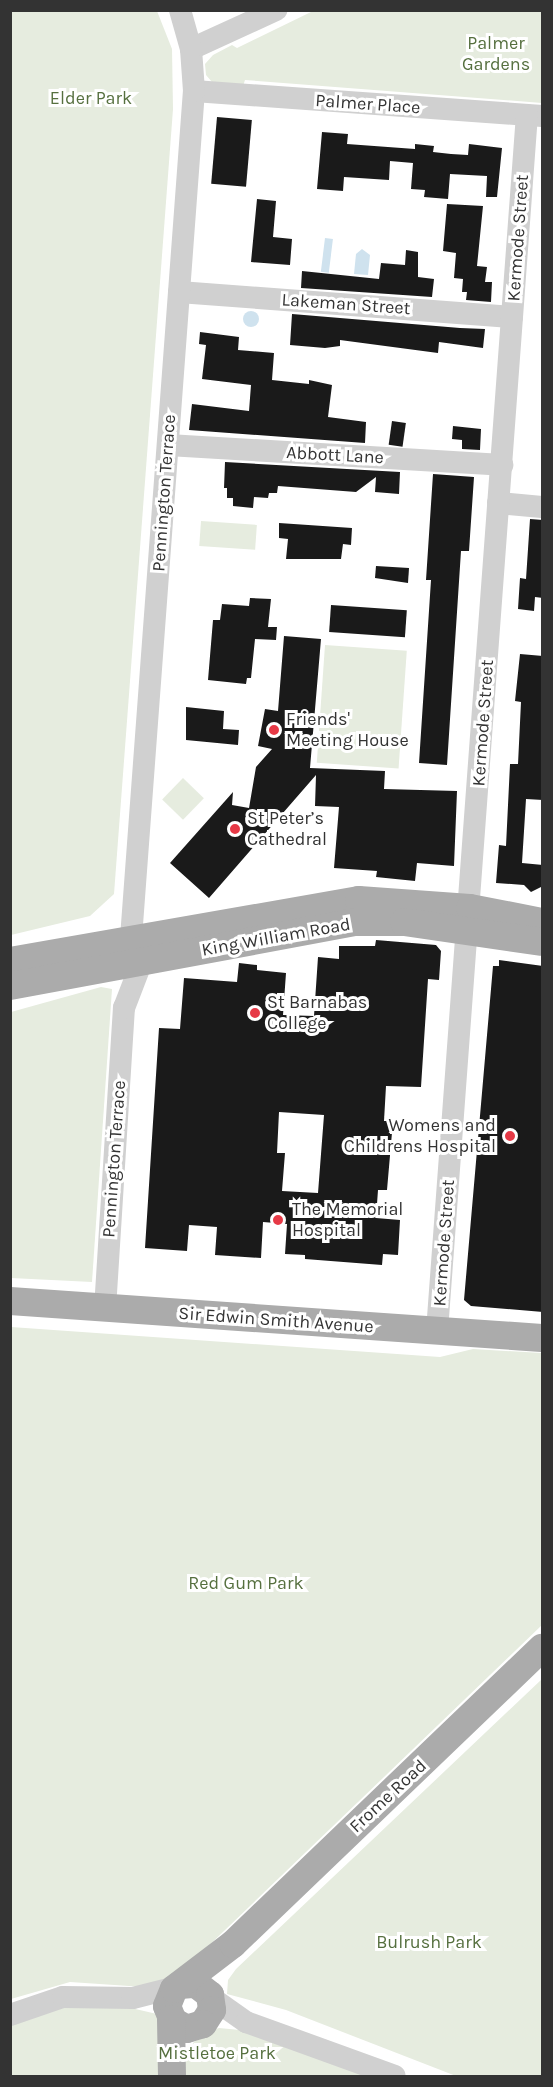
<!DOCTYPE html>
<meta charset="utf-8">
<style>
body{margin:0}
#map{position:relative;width:553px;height:2087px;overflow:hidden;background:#fff;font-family:Karla,sans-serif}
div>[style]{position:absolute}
.green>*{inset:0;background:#e6ecdf;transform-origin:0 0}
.water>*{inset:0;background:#cfe2ee;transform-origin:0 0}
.round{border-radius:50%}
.building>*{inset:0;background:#1a1a1a;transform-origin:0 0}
.minor>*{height:22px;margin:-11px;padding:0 11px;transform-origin:11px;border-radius:11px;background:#d0d0d0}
.major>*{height:28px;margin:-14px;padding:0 14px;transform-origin:14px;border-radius:14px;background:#ababab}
.dots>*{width:16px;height:16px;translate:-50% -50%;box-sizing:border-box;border:3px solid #fff;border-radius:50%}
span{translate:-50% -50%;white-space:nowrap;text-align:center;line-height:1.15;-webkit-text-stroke:6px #fff;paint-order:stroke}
.park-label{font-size:18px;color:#56703f}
.street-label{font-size:18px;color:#333}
.poi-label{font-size:18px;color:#333}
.left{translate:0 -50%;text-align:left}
.right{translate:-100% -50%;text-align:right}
.frame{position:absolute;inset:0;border:12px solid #333;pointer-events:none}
</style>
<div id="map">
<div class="green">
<div style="clip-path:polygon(10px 11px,157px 11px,172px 49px,173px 109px,114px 894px,90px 916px,11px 935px)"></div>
<div style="clip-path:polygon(313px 11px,542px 11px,542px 103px,245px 80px,243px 86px,212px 82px,206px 75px,205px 64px,213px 55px,232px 45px,237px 48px)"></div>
<div style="left:201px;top:521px;width:56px;height:25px;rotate:4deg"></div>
<div style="left:325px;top:645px;width:82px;height:118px;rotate:4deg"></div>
<div style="left:183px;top:778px;width:29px;height:30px;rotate:44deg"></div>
<div style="clip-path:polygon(101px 987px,112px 989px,92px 1282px,11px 1278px,11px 1012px)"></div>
<div style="clip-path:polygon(11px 1327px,440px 1357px,473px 1349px,542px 1353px,542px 1625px,173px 1980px,144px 1987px,70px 1982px,11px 1999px)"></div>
<div style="clip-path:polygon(542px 1679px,542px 2076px,456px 2076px,286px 2010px,227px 1994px,228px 1980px,236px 1969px)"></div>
<div style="clip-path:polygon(48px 2007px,131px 2008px,157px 2014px,170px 2076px,11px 2076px,10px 2025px)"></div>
<div style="clip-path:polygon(219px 2028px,240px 2030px,367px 2076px,174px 2076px,198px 2035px)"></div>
</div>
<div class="water">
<div style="left:325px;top:238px;width:8px;height:34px;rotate:7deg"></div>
<div style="clip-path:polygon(362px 249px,370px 255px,368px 275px,354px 274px,356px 254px)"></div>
<div class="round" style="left:243px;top:311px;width:16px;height:16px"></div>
</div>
<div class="building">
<div style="left:217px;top:117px;width:35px;height:67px;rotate:5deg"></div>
<div style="clip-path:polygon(322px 132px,348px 134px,347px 144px,415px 149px,415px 144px,434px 146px,433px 152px,451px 154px,468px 155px,469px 144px,502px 148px,497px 197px,486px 197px,487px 176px,450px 174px,448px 199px,424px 197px,425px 190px,411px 189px,413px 163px,390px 161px,389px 180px,344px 177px,343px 191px,317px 189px)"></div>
<div style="clip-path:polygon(257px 199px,276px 201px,273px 237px,292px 239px,290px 265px,251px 262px)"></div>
<div style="clip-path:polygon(447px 204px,483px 206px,477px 266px,487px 267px,485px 282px,492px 282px,491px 302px,466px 300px,467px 292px,462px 292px,463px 279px,454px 278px,456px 253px,443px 251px)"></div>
<div style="clip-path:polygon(406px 250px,418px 252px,418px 277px,434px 279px,432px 297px,301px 288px,302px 271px,379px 279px,381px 263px,405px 265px)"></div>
<div style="clip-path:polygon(292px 314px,460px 328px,485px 329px,483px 348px,439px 342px,438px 353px,340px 340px,340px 346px,325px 348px,290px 345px)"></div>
<div style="clip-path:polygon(200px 332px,239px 337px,238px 350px,274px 353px,272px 380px,309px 384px,309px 380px,332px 385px,328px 417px,366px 422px,365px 443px,189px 430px,192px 404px,249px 411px,251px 385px,202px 379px,206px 345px,199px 344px)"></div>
<div style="left:392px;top:421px;width:14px;height:24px;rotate:8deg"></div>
<div style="clip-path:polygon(453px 426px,481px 429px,480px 450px,462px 449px,462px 440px,452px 439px)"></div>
<div style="clip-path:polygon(225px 462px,400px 472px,399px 494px,375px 492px,376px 477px,356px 492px,278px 486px,277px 493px,269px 493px,268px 498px,254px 497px,253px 508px,233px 506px,233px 498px,227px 498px,227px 488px,224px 488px)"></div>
<div style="clip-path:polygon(433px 474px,474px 477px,469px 551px,461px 551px,447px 765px,419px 763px,431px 580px,426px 580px)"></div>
<div style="clip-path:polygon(530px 519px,543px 520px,543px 598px,535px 597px,534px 611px,518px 609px,520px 578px,526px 579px)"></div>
<div style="clip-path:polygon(279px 523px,352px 528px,351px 545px,343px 544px,341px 559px,286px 559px,288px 539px,279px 538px)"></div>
<div style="clip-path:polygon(376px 566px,409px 568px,408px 583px,375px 578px)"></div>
<div style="clip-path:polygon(250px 598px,271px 599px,268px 627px,277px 627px,276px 640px,255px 639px,251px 678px,247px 678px,246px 684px,208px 680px,213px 620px,220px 620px,222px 604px,249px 606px)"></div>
<div style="left:331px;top:605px;width:76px;height:27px;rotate:4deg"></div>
<div style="clip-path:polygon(284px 636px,321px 639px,310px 768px,385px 771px,384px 789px,457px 791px,454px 866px,417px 863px,415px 881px,376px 877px,377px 871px,334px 868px,339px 807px,315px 806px,316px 775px,209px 898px,170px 863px,233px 792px,232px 805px,249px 808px,256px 767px,272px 749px,258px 746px,265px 709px,278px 711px)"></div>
<div style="clip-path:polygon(520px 654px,543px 656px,543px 800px,526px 799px,522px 863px,543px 865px,543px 886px,531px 892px,524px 885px,496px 883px,499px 845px,506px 846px,510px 764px,518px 764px,521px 702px,515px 701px)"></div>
<div style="clip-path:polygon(186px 707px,224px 711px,223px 729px,239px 730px,238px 745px,186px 740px)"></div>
<div style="clip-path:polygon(evenodd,376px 940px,436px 945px,441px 951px,439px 980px,428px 979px,421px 1087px,386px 1086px,384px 1121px,393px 1121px,387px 1190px,378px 1190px,376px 1218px,400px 1220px,398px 1255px,383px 1254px,382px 1265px,305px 1259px,305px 1255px,285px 1254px,287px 1224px,263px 1222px,261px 1258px,215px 1255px,217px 1227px,189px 1225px,187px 1251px,145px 1248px,159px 1028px,180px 1029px,184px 978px,237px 982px,239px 963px,257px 965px,257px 970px,286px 973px,283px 1015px,314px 1016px,318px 957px,339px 959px,339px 946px,375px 946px,376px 940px,279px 1112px,324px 1115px,318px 1193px,282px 1191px,285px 1153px,277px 1153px,279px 1112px)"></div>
<div style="clip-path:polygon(499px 960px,543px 966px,543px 1312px,471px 1306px,464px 1300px,493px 966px,499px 966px)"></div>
</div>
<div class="minor">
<div style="left:191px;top:49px;width:94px;rotate:-24.6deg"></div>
<div style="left:194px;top:91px;width:349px;rotate:4.1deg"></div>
<div style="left:179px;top:292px;width:334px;rotate:4.3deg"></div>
<div style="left:168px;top:445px;width:335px;rotate:3.4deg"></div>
<div style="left:498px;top:503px;width:44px;rotate:5.2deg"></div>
<div style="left:131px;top:938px;width:849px;rotate:-85.75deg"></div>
<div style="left:194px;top:91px;width:42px;rotate:-94.1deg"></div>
<div style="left:191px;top:49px;width:41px;rotate:-105.8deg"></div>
<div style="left:105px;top:1309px;width:302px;rotate:-86.4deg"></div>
<div style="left:124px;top:1008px;width:50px;rotate:-69deg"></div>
<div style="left:437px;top:1331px;width:1219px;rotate:-85.77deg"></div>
<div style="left:212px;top:1998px;width:42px;rotate:35.2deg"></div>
<div style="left:246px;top:2022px;width:158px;rotate:19.9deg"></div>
<div style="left:10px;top:2015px;width:56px;rotate:-18.8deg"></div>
<div style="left:63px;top:1997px;width:70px;rotate:0.8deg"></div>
<div style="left:133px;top:1998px;width:44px;rotate:-14.3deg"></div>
</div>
<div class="major">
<div style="left:10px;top:961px;width:354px;rotate:-9.9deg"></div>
<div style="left:359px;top:900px;width:111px;rotate:4.1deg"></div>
<div style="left:470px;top:908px;width:73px;rotate:11deg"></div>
<div style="left:10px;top:986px;width:352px;rotate:-10.5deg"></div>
<div style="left:356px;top:922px;width:48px"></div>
<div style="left:404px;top:922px;width:139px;rotate:8.2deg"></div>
<div style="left:10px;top:1301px;width:533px;rotate:3.98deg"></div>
<div style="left:180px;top:1985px;width:16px;rotate:-4deg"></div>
<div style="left:196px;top:1984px;width:18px;rotate:38deg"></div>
<div style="left:210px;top:1995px;width:15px;rotate:82deg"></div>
<div style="left:212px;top:2010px;width:17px;rotate:123deg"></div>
<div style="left:203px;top:2024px;width:17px;rotate:163deg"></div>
<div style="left:187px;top:2029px;width:16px;rotate:-150deg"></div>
<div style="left:173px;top:2021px;width:16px;rotate:-112deg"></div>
<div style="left:167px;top:2006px;width:18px;rotate:-68deg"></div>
<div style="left:174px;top:1989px;width:74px;rotate:-37.3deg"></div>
<div style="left:233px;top:1944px;width:428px;rotate:-43.8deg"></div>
<div style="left:171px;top:2019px;width:57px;rotate:89deg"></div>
</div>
<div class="dots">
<div style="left:274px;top:730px;background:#e63946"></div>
<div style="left:235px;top:829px;background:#e63946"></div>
<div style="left:255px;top:1013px;background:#e63946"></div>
<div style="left:510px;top:1136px;background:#e63946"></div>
<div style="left:278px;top:1220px;background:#e63946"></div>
</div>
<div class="park-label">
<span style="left:496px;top:54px">Palmer<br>Gardens</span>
<span style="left:91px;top:98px">Elder Park</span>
<span style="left:246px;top:1583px">Red Gum Park</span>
<span style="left:429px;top:1942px">Bulrush Park</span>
<span style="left:217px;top:2053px">Mistletoe Park</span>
</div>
<div class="street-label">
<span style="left:368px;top:104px;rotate:4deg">Palmer Place</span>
<span style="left:518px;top:238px;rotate:-86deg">Kermode Street</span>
<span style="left:346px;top:304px;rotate:4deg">Lakeman Street</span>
<span style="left:335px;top:455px;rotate:3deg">Abbott Lane</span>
<span style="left:164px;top:493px;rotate:-86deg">Pennington Terrace</span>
<span style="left:483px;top:723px;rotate:-86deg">Kermode Street</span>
<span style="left:276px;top:937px;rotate:-10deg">King William Road</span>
<span style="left:114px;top:1159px;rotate:-86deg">Pennington Terrace</span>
<span style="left:444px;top:1243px;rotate:-86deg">Kermode Street</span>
<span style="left:276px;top:1320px;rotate:4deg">Sir Edwin Smith Avenue</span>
<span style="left:388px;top:1796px;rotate:-43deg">Frome Road</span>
</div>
<div class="poi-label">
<span class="left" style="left:286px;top:730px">Friends'<br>Meeting House</span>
<span class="left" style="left:247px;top:829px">St Peter’s<br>Cathedral</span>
<span class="left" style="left:267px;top:1013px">St Barnabas<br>College</span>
<span class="right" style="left:496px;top:1136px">Womens and<br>Childrens Hospital</span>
<span class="left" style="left:292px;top:1220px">The Memorial<br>Hospital</span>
</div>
<div class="frame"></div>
</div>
